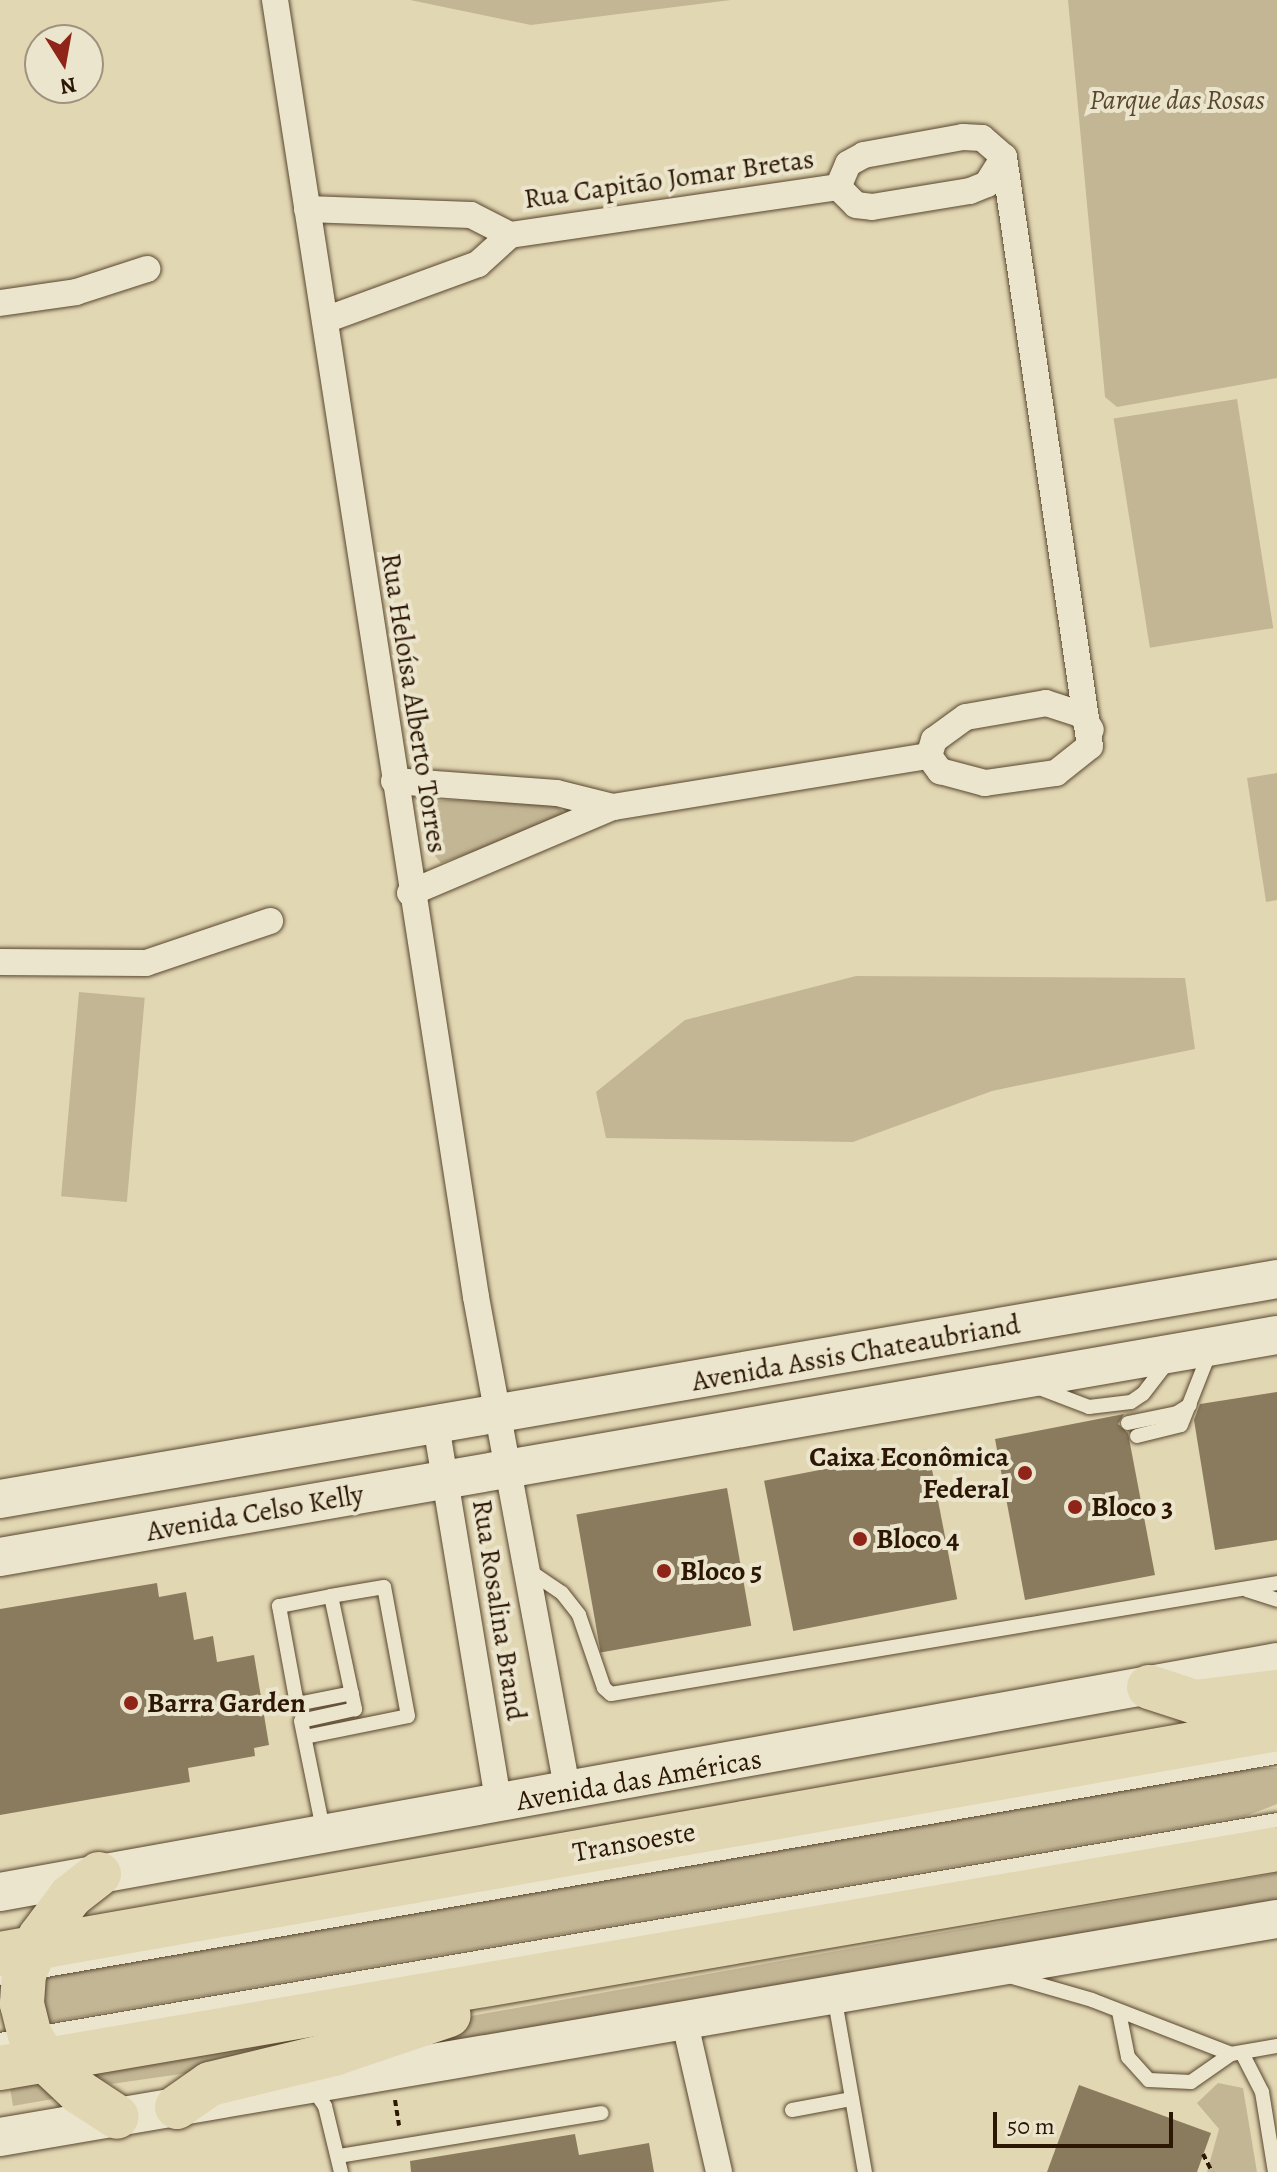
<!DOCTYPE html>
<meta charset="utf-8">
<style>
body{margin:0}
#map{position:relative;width:1277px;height:2172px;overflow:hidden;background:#e2d7b3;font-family:Alegreya,serif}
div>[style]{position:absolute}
.green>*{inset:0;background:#c3b695;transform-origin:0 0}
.building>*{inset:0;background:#8a7b5f;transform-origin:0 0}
.path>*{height:4px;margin-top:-2px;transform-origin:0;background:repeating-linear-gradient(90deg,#2b1703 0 6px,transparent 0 10px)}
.roads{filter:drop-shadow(0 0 2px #59472f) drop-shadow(0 0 2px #59472f)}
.lane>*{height:14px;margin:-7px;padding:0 7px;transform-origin:7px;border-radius:7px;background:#ece5ce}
.street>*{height:26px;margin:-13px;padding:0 13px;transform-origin:13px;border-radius:13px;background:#ece5ce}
.secondary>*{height:38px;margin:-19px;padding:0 19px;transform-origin:19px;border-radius:19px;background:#ece5ce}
.highway>*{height:44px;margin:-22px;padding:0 22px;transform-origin:22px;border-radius:22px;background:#e2d7b3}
.dots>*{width:22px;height:22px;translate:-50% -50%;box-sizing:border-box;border:4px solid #ece5ce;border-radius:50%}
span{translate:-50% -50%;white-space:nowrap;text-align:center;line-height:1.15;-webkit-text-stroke:8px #ece5ce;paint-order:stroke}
.park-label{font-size:28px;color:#59472f;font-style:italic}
.street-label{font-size:28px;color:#2b1703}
.poi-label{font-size:28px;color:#2b1703;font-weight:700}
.right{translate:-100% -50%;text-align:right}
.left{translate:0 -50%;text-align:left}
.north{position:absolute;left:24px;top:24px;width:80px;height:80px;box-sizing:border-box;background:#ece5ce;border:2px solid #9f937d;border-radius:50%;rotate:169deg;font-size:22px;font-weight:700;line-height:32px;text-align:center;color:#2b1703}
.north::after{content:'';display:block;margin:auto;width:28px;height:36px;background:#8f2418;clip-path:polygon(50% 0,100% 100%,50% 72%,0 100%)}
.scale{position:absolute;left:993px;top:2112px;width:180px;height:36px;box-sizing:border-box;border:4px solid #2b1703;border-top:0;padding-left:10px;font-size:24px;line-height:28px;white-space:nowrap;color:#2b1703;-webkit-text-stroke:6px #ece5ce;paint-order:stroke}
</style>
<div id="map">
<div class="green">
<div style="clip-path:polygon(410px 0,731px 0,531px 25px)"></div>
<div style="clip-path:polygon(1068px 0,1277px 0,1277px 378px,1117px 407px,1105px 397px)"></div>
<div style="left:1237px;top:399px;width:232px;height:125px;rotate:81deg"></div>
<div style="clip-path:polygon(1277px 773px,1277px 900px,1266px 902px,1247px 778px)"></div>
<div style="clip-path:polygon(448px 800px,553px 802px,564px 813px,562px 821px,441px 863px,427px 846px,423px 817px,435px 801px)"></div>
<div style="clip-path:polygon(856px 976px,1185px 978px,1195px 1049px,992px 1091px,853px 1142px,606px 1138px,596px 1092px,685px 1020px)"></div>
<div style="left:79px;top:992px;width:66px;height:205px;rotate:5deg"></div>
<div style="clip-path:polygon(1227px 1768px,1277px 1768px,1277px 1804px,1246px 1816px,44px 2023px,38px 1977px)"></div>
<div style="clip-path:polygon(1277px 1873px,1277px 1900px,452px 2041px,377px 2046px,454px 2019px)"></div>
<div style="clip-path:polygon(423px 2010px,223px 2068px,111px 2084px,87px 2074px)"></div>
<div style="clip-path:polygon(37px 2076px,64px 2097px,13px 2106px,9px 2081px)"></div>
<div style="clip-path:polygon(1218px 2083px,1243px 2088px,1257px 2172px,1207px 2172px,1219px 2129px,1197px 2103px)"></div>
</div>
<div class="building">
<div style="clip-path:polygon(1277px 1392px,1277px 1540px,1215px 1550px,1194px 1420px,1200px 1404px)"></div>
<div style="clip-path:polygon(1124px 1414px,1118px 1424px,1128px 1433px,1155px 1575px,1025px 1600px,995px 1439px)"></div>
<div style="left:928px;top:1449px;width:153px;height:167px;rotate:79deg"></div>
<div style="left:727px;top:1488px;width:140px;height:153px;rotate:80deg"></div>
<div style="clip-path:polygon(157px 1583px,159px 1597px,186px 1592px,194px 1640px,213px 1636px,217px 1662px,254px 1655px,269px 1745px,254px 1748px,255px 1756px,188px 1768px,190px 1782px,0 1815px,0 1609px)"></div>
<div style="clip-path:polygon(1079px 2085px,1211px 2133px,1197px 2172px,1047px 2172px)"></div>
<div style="clip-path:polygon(575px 2134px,579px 2155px,649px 2143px,654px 2172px,411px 2172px,410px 2161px)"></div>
</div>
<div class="path">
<div style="left:395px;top:2100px;width:26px;rotate:81deg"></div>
<div style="left:1203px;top:2154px;width:20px;rotate:63deg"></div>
</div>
<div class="roads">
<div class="lane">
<div style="left:1034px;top:1386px;width:59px;rotate:20.9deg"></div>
<div style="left:1089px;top:1407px;width:42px;rotate:-6.8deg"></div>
<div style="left:1131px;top:1402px;width:14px;rotate:-34deg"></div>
<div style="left:1143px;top:1394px;width:44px;rotate:-52.4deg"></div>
<div style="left:1128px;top:1423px;width:50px;rotate:-11.5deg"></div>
<div style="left:1177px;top:1413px;width:15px;rotate:-32deg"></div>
<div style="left:1137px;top:1436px;width:45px;rotate:-14deg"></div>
<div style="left:1181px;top:1425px;width:82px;rotate:-68.5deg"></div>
<div style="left:528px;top:1570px;width:41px;rotate:34.1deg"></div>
<div style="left:562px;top:1593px;width:28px;rotate:52deg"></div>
<div style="left:579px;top:1615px;width:77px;rotate:71.1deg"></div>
<div style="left:604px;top:1688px;width:9px;rotate:41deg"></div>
<div style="left:611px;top:1694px;width:675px;rotate:-9.46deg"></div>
<div style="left:1247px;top:1590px;width:32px;rotate:18deg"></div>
<div style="left:331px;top:1596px;width:53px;rotate:169.1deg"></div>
<div style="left:279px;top:1606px;width:100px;rotate:79.6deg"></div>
<div style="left:297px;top:1704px;width:56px;rotate:-11.3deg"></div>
<div style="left:305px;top:1737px;width:105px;rotate:-11.5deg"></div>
<div style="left:408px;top:1716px;width:131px;rotate:-100.5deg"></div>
<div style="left:384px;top:1587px;width:54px;rotate:170.4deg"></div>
<div style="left:331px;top:1596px;width:116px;rotate:78deg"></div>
<div style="left:355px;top:1709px;width:55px;rotate:167.5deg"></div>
<div style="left:301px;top:1721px;width:115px;rotate:78.5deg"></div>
<div style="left:1009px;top:1976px;width:86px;rotate:16.1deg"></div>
<div style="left:1092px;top:2000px;width:149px;rotate:21.2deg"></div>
<div style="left:1231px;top:2054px;width:47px;rotate:-9.9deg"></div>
<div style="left:0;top:1978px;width:1296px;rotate:-9.82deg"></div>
<div style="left:834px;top:1995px;width:180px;rotate:80.1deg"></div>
<div style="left:1119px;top:2012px;width:46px;rotate:78.7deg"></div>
<div style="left:1128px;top:2057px;width:31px;rotate:48deg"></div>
<div style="left:1149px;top:2080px;width:42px;rotate:2.7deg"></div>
<div style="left:1191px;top:2082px;width:49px;rotate:-35deg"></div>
<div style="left:0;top:2040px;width:1296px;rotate:-9.77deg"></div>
<div style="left:1242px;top:2053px;width:44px;rotate:62.9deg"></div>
<div style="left:1262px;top:2092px;width:81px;rotate:80.8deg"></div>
<div style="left:312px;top:2087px;width:23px;rotate:56deg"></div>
<div style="left:325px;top:2106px;width:68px;rotate:76.4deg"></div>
<div style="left:792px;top:2110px;width:61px;rotate:-10.4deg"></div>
<div style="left:339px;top:2156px;width:266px;rotate:-9.3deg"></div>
</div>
<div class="street">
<div style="left:275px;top:0;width:1312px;rotate:81.19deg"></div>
<div style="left:476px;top:1297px;width:504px;rotate:79.49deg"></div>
<div style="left:307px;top:209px;width:164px;rotate:2.1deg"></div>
<div style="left:471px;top:215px;width:44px;rotate:27.1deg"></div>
<div style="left:510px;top:235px;width:331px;rotate:-8.3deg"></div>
<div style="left:0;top:303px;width:77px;rotate:-8.2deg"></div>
<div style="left:76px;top:292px;width:75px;rotate:-17.9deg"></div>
<div style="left:325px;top:320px;width:163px;rotate:-20.1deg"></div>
<div style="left:478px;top:264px;width:43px;rotate:-42.2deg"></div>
<div style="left:929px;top:756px;width:19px;rotate:54deg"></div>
<div style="left:940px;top:771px;width:47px;rotate:14.9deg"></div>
<div style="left:985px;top:783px;width:72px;rotate:-8deg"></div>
<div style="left:1056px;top:773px;width:43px;rotate:-38.5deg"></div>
<div style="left:1090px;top:746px;width:595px;rotate:-98.31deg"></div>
<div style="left:1004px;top:157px;width:29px;rotate:-139deg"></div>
<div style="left:982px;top:138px;width:19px;rotate:-177deg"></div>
<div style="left:963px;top:137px;width:101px;rotate:169.7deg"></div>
<div style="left:864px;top:155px;width:18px;rotate:151deg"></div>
<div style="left:848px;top:164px;width:25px;rotate:113deg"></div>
<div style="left:838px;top:187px;width:25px;rotate:45deg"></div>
<div style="left:856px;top:205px;width:16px;rotate:7deg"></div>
<div style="left:872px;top:207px;width:99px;rotate:-9.3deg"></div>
<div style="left:970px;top:191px;width:18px;rotate:-22deg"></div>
<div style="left:987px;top:184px;width:32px;rotate:-58deg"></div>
<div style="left:929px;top:756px;width:17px;rotate:-73deg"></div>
<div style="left:934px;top:740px;width:39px;rotate:-36deg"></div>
<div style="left:966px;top:717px;width:81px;rotate:-9.9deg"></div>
<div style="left:1046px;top:703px;width:38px;rotate:18deg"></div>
<div style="left:1082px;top:715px;width:17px;rotate:59deg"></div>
<div style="left:394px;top:781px;width:163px;rotate:4.2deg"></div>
<div style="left:557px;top:793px;width:58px;rotate:14deg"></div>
<div style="left:410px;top:893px;width:220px;rotate:-23deg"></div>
<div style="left:613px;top:807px;width:320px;rotate:-9.2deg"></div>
<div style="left:0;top:962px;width:146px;rotate:0.4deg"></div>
<div style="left:146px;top:963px;width:131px;rotate:-18.7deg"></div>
<div style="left:436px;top:1425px;width:386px;rotate:80.6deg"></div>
<div style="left:684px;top:2019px;width:157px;rotate:77.1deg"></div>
</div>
<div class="secondary">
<div style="left:0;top:1499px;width:1296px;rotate:-9.77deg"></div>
<div style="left:0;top:1557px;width:1296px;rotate:-9.86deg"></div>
<div style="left:0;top:1892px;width:1298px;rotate:-10.21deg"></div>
<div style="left:0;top:2137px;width:1295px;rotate:-9.69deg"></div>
</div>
<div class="highway">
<div style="left:1149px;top:1687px;width:48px;rotate:18.1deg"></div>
<div style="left:1195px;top:1702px;width:83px;rotate:-7deg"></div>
<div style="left:99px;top:1874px;width:37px;rotate:142deg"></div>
<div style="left:70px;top:1897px;width:50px;rotate:126.9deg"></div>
<div style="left:40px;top:1937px;width:40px;rotate:113.4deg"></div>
<div style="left:24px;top:1974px;width:30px;rotate:94deg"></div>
<div style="left:22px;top:2004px;width:32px;rotate:76deg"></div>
<div style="left:30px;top:2035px;width:29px;rotate:59deg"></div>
<div style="left:45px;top:2060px;width:47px;rotate:43.3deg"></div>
<div style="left:79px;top:2092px;width:45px;rotate:33.3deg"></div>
<div style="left:0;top:1954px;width:1297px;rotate:-9.99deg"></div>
<div style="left:0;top:2068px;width:1296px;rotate:-9.73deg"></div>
<div style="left:177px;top:2107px;width:40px;rotate:-34.9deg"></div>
<div style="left:210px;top:2084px;width:128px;rotate:-13.6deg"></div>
<div style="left:334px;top:2054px;width:121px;rotate:-18.7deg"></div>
</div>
</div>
<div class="dots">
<div style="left:1025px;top:1473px;background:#8f2418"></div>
<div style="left:1075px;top:1507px;background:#8f2418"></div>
<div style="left:860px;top:1539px;background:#8f2418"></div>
<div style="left:664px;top:1571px;background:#8f2418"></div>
<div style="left:131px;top:1703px;background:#8f2418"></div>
</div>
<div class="park-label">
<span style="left:1177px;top:100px">Parque das Rosas</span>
</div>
<div class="street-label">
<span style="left:669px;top:179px;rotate:-8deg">Rua Capitão Jomar Bretas</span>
<span style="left:414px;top:703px;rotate:81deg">Rua Heloísa Alberto Torres</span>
<span style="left:856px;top:1353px;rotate:-10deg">Avenida Assis Chateaubriand</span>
<span style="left:255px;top:1513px;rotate:-10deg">Avenida Celso Kelly</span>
<span style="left:499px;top:1610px;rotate:81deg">Rua Rosalina Brand</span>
<span style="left:639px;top:1780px;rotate:-10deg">Avenida das Américas</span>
<span style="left:634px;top:1842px;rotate:-10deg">Transoeste</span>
</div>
<div class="poi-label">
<span class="right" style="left:1009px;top:1473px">Caixa Econômica<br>Federal</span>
<span class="left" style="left:1091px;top:1507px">Bloco 3</span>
<span class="left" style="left:876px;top:1539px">Bloco 4</span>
<span class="left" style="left:680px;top:1571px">Bloco 5</span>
<span class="left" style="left:147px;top:1703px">Barra Garden</span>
</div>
<div class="north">N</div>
<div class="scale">50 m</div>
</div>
